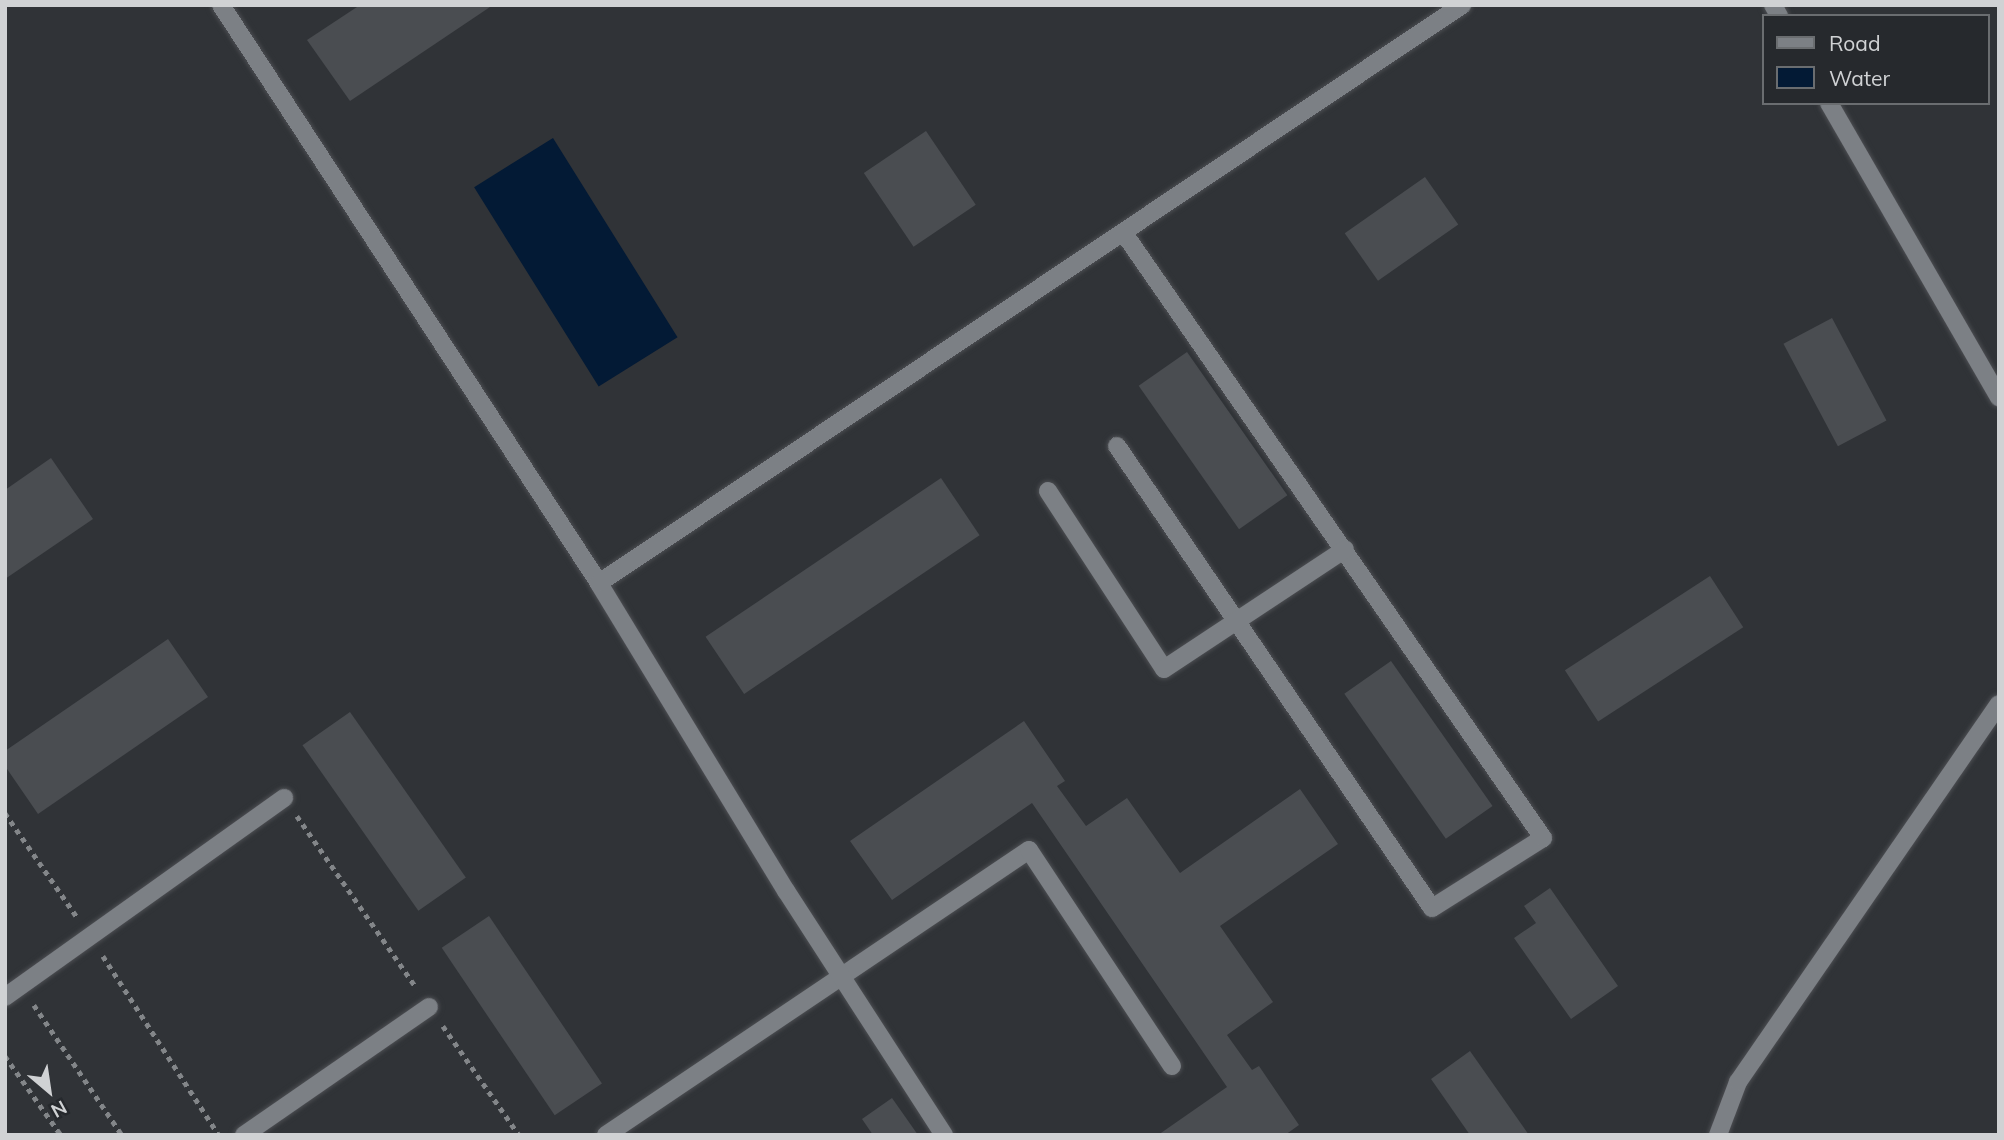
<!DOCTYPE html>
<style>
body{margin:0}
#map{position:relative;width:2004px;height:1140px;overflow:hidden;background:#303337;font-family:Mulish,sans-serif}
div>[style]{position:absolute}
.water>*{inset:0;background:#031a35;transform-origin:0 0}
.building>*{inset:0;background:#4a4d51;transform-origin:0 0}
.path>*{height:4.5px;margin-top:-2.25px;transform-origin:0;background:repeating-linear-gradient(90deg,#838689 0 5px,transparent 0 10px)}
.roads{filter:drop-shadow(0 0 2px #4c4e52) drop-shadow(0 0 2px #4c4e52)}
.minor>*{height:18px;margin:-9px;padding:0 9px;transform-origin:9px;border-radius:9px;background:#7c8085}
span{translate:-50% -50%;white-space:nowrap;text-align:center;line-height:1.15;-webkit-text-stroke:6px #26292d;paint-order:stroke}
.frame{position:absolute;inset:0;border:7px solid #d0d2d4;pointer-events:none}
.legend{position:absolute;left:1762px;top:14px;width:228px;height:91px;box-sizing:border-box;background:#26292d;border:2px solid #6a6d70;margin:0;padding:9px 12px;list-style:none;font-size:21px;color:#d0d2d4}
.legend li{display:flex;align-items:center;gap:14px;height:35px}
.legend b{width:35px;border:2px solid #6a6d70}
.north{position:absolute;left:14px;top:1056px;width:70px;height:70px;-webkit-text-stroke:5px #26292d;paint-order:stroke;rotate:151deg;font-size:19px;font-weight:700;line-height:28px;text-align:center;color:#d0d2d4}
.north::after{content:'';display:block;margin:auto;width:24px;height:32px;background:#d0d2d4;clip-path:polygon(50% 0,100% 100%,50% 72%,0 100%)}
</style>
<div id="map">
<div class="water">
<div style="left:553px;top:138px;width:235px;height:93px;rotate:58deg"></div>
</div>
<div class="building">
<div style="clip-path:polygon(360px 5px,493px 5px,350px 101px,307px 40px)"></div>
<div style="left:926px;top:131px;width:89px;height:75px;rotate:56deg"></div>
<div style="left:1425px;top:177px;width:58px;height:98px;rotate:55deg"></div>
<div style="left:1832px;top:318px;width:116px;height:55px;rotate:62deg"></div>
<div style="left:1187px;top:352px;width:175px;height:59px;rotate:55deg"></div>
<div style="clip-path:polygon(51px 458px,93px 519px,5px 579px,5px 490px)"></div>
<div style="left:941px;top:478px;width:69px;height:284px;rotate:56deg"></div>
<div style="left:1710px;top:576px;width:61px;height:173px;rotate:57deg"></div>
<div style="clip-path:polygon(168px 639px,208px 697px,38px 814px,5px 766px,5px 751px)"></div>
<div style="left:1391px;top:661px;width:177px;height:57px;rotate:55deg"></div>
<div style="left:350px;top:712px;width:202px;height:58px;rotate:55deg"></div>
<div style="clip-path:polygon(1024px 721px,1065px 781px,1057px 786px,1086px 826px,1127px 798px,1180px 873px,1300px 789px,1338px 844px,1220px 926px,1273px 1002px,1227px 1035px,1252px 1070px,1259px 1066px,1299px 1125px,1285px 1135px,1158px 1135px,1227px 1087px,1032px 803px,892px 900px,850px 841px)"></div>
<div style="clip-path:polygon(1550px 888px,1618px 986px,1571px 1019px,1514px 938px,1536px 923px,1524px 906px)"></div>
<div style="left:489px;top:916px;width:202px;height:57px;rotate:56deg"></div>
<div style="clip-path:polygon(1470px 1051px,1529px 1135px,1470px 1135px,1431px 1079px)"></div>
<div style="clip-path:polygon(892px 1098px,918px 1135px,873px 1135px,862px 1119px)"></div>
</div>
<div class="path">
<div style="left:5px;top:813px;width:126px;rotate:55.3deg"></div>
<div style="left:297px;top:816px;width:208px;rotate:55.2deg"></div>
<div style="left:103px;top:956px;width:213px;rotate:57.1deg"></div>
<div style="left:34px;top:1005px;width:157px;rotate:55.9deg"></div>
<div style="left:443px;top:1026px;width:133px;rotate:55.1deg"></div>
<div style="left:5px;top:1056px;width:97px;rotate:54.7deg"></div>
</div>
<div class="roads">
<div class="minor">
<div style="left:221px;top:5px;width:691px;rotate:56.82deg"></div>
<div style="left:1773px;top:5px;width:13px;rotate:61deg"></div>
<div style="left:1829px;top:103px;width:340px;rotate:60deg"></div>
<div style="left:1117px;top:446px;width:559px;rotate:55.71deg"></div>
<div style="left:1432px;top:908px;width:131px;rotate:-32.2deg"></div>
<div style="left:1543px;top:838px;width:737px;rotate:-124.72deg"></div>
<div style="left:1048px;top:491px;width:212px;rotate:56.9deg"></div>
<div style="left:1164px;top:669px;width:217px;rotate:-33.5deg"></div>
<div style="left:5px;top:997px;width:343px;rotate:-35.5deg"></div>
<div style="left:244px;top:1135px;width:225px;rotate:-34.7deg"></div>
<div style="left:606px;top:1135px;width:510px;rotate:-33.97deg"></div>
<div style="left:1029px;top:850px;width:259px;rotate:56.5deg"></div>
<div style="left:944px;top:1135px;width:291px;rotate:-122.9deg"></div>
<div style="left:786px;top:891px;width:360px;rotate:-121.3deg"></div>
<div style="left:599px;top:583px;width:1039px;rotate:-33.81deg"></div>
<div style="left:1718px;top:1135px;width:57px;rotate:-69.3deg"></div>
<div style="left:1738px;top:1082px;width:459px;rotate:-55.4deg"></div>
</div>
</div>
<div class="frame"></div>
<ul class="legend">
<li><b style="height:9px;background:#7c8085"></b>Road</li>
<li><b style="height:19px;background:#031a35"></b>Water</li>
</ul>
<div class="north">N</div>
</div>
